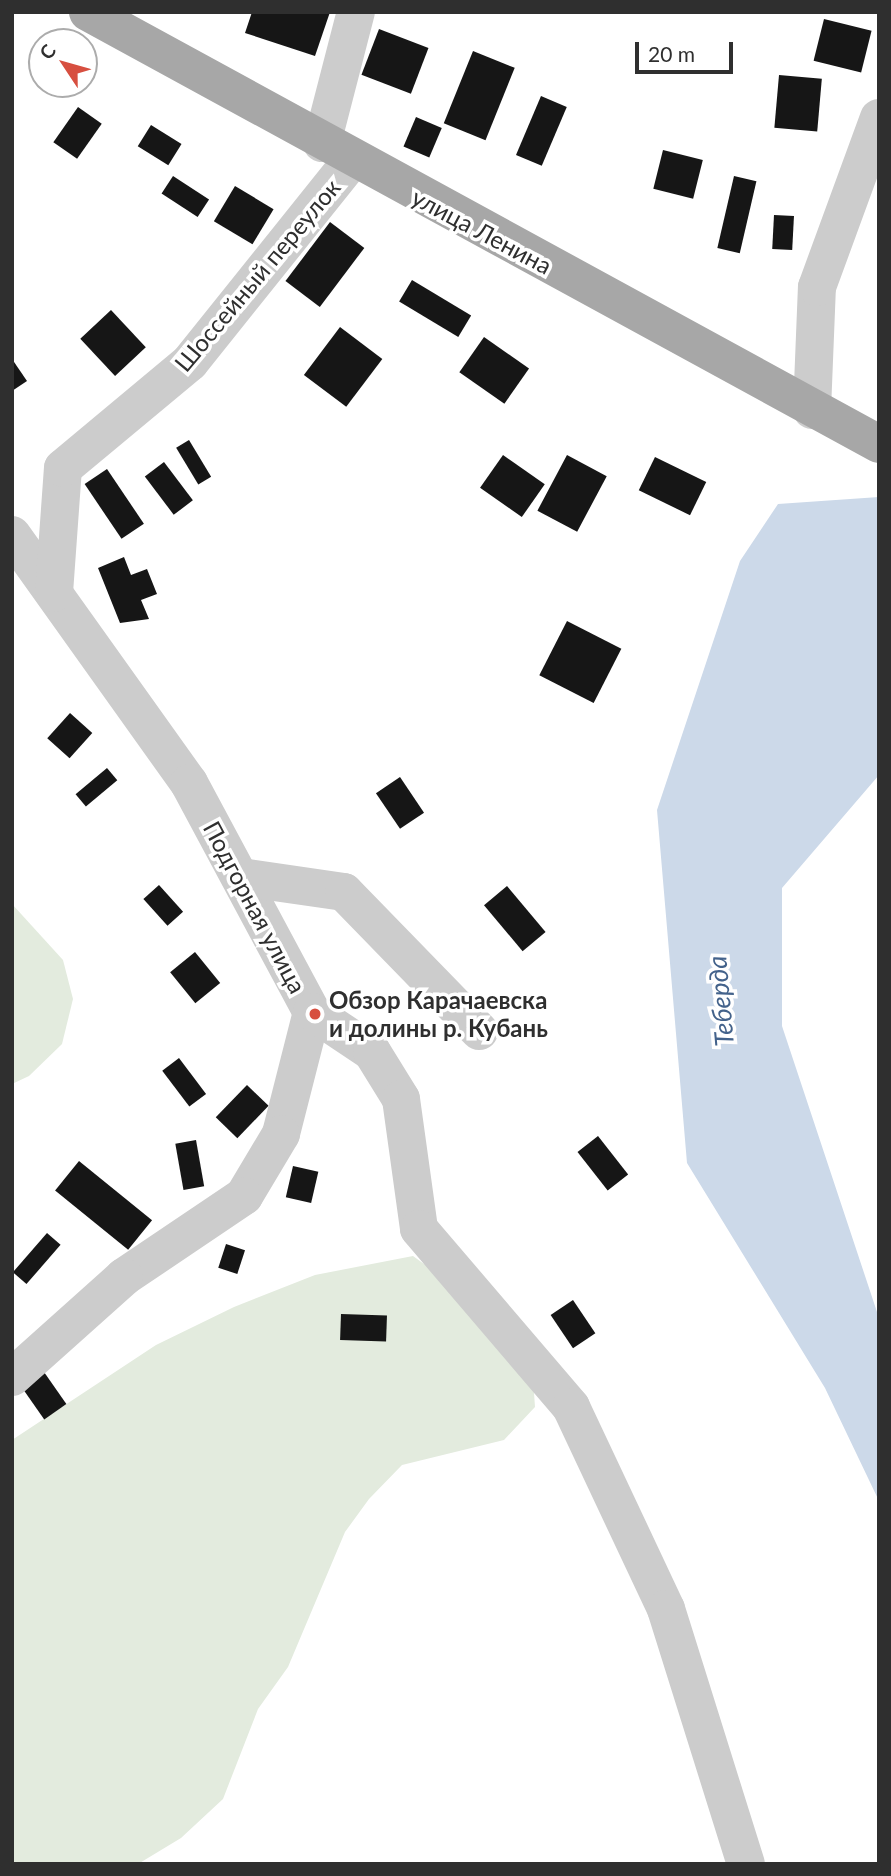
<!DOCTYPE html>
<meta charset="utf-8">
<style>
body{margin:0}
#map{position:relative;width:891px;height:1876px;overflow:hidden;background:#fff;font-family:Lato,sans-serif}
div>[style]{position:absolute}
.green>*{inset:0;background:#e3ebde}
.water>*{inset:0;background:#ccd9e9}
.building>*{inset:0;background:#161616;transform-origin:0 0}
.minor>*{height:38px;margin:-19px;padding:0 19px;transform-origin:19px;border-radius:19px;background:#ccc}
.major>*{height:38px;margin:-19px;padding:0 19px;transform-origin:19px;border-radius:19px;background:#a7a7a7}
.dots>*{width:19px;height:19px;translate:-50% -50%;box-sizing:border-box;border:4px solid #fff;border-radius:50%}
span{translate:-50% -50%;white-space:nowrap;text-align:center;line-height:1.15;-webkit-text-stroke:7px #fff;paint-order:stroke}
.street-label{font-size:24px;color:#2f2f2f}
.poi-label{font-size:24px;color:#2f2f2f;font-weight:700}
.left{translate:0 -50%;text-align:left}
.water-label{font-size:26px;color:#43628b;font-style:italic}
.frame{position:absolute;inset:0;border:14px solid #2f2f2f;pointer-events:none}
.north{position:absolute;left:28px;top:28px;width:70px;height:70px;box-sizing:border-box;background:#fff;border:2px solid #acacac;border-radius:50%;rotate:306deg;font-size:19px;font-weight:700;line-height:28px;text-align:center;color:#2f2f2f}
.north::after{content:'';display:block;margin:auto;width:24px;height:32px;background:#d74f40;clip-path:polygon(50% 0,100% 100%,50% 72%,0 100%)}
.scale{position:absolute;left:635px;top:42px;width:98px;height:32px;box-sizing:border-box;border:4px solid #2f2f2f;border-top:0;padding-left:9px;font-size:21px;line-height:24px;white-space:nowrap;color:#2f2f2f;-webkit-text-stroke:5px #fff;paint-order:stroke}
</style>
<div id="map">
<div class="green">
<div style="clip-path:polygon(12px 904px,63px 960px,73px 999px,62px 1044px,29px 1076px,12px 1084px)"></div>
<div style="clip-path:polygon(413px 1256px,446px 1280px,532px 1364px,535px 1407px,504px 1440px,402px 1465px,369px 1499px,345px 1532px,288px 1667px,258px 1709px,223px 1799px,181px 1838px,138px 1864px,12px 1864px,12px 1440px,156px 1345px,234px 1307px,315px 1275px)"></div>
</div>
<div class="water">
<div style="clip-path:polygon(879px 497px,879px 775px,782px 888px,782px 1026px,879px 1318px,879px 1501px,825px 1388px,687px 1163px,657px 810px,740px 561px,778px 504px)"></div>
</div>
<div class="building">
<div style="clip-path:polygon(252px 12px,330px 12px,315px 56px,245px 33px)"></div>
<div style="left:824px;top:19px;width:49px;height:43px;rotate:14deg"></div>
<div style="left:379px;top:29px;width:53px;height:49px;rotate:21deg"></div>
<div style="left:473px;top:51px;width:45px;height:78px;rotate:22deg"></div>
<div style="left:779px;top:75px;width:43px;height:53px;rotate:5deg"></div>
<div style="left:541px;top:96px;width:28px;height:64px;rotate:23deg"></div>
<div style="left:78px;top:107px;width:29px;height:43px;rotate:35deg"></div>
<div style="left:416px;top:117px;width:28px;height:32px;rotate:23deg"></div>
<div style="left:151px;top:125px;width:36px;height:25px;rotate:32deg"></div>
<div style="left:663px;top:150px;width:41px;height:40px;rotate:14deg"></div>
<div style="left:173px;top:176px;width:43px;height:21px;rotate:33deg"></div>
<div style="left:734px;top:176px;width:23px;height:74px;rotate:13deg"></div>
<div style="left:235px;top:186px;width:45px;height:41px;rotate:31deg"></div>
<div style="left:774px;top:215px;width:20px;height:34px;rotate:3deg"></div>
<div style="left:330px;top:222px;width:43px;height:74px;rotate:37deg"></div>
<div style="left:412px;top:280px;width:69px;height:25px;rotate:31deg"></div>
<div style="left:111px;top:310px;width:51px;height:42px;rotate:47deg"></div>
<div style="left:340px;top:327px;width:53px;height:60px;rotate:37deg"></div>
<div style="left:484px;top:337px;width:55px;height:43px;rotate:35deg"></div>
<div style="clip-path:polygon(12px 359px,27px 381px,12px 391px)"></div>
<div style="left:189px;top:440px;width:43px;height:15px;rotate:59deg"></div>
<div style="left:503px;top:455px;width:51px;height:40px;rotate:35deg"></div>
<div style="left:567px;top:455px;width:45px;height:63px;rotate:28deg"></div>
<div style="left:655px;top:457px;width:57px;height:37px;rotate:26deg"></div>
<div style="left:164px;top:462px;width:48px;height:24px;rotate:53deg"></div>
<div style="left:107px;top:469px;width:66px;height:27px;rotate:56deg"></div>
<div style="clip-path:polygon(124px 557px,131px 575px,147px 569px,157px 594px,141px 600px,149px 619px,120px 623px,98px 568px)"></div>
<div style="left:567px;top:621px;width:61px;height:61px;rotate:27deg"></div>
<div style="left:70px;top:713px;width:30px;height:34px;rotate:42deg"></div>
<div style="left:107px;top:768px;width:16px;height:41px;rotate:50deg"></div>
<div style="left:400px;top:777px;width:43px;height:29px;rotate:56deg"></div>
<div style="left:159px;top:885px;width:36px;height:21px;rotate:48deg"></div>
<div style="left:507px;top:886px;width:60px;height:30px;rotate:50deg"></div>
<div style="left:195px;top:952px;width:40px;height:32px;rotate:51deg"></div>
<div style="left:179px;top:1058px;width:45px;height:21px;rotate:53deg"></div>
<div style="left:247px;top:1085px;width:30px;height:45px;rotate:44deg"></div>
<div style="left:598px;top:1136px;width:49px;height:26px;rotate:52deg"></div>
<div style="left:196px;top:1140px;width:47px;height:21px;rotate:80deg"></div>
<div style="left:79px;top:1161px;width:94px;height:38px;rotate:39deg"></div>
<div style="left:293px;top:1166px;width:26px;height:32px;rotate:13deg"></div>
<div style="left:47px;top:1233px;width:18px;height:52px;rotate:41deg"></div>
<div style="left:226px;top:1244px;width:20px;height:25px;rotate:18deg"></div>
<div style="left:573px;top:1300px;width:40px;height:27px;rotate:56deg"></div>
<div style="left:341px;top:1314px;width:46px;height:26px;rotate:2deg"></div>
<div style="left:44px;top:1372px;width:39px;height:27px;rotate:55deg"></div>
</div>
<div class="minor">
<div style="left:322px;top:143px;width:135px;rotate:-75.5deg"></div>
<div style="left:812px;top:410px;width:123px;rotate:-87.7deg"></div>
<div style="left:817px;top:287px;width:180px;rotate:-69.9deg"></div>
<div style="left:12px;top:535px;width:305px;rotate:54.5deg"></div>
<div style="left:189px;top:783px;width:260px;rotate:61.8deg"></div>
<div style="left:312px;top:1012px;width:126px;rotate:104.3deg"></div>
<div style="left:281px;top:1134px;width:72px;rotate:120.8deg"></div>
<div style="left:244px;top:1196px;width:145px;rotate:146deg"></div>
<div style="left:124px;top:1277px;width:150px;rotate:138.2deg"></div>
<div style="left:54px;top:593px;width:125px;rotate:-85.9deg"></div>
<div style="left:63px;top:468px;width:165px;rotate:-39.8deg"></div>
<div style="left:190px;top:362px;width:259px;rotate:-51.3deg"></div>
<div style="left:240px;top:877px;width:105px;rotate:8.2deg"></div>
<div style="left:344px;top:892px;width:194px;rotate:45.8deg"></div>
<div style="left:312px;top:1012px;width:72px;rotate:33.7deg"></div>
<div style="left:372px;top:1052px;width:55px;rotate:58.3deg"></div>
<div style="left:401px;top:1099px;width:131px;rotate:82.1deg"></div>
<div style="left:419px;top:1229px;width:234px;rotate:49.5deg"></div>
<div style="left:571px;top:1407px;width:223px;rotate:64.8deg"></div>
<div style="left:666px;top:1609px;width:267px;rotate:72.6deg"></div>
</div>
<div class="major">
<div style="left:88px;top:12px;width:901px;rotate:28.64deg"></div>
</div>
<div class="dots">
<div style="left:315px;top:1014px;background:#d74f40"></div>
</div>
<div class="street-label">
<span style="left:482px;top:231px;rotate:28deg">улица Ленина</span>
<span style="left:257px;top:275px;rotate:-50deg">Шоссейный переулок</span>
<span style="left:255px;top:907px;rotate:62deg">Подгорная улица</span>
</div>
<div class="poi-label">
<span class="left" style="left:329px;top:1014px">Обзор Карачаевска<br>и долины р. Кубань</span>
</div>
<div class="water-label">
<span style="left:721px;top:1001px;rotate:-95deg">Теберда</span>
</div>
<div class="frame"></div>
<div class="north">С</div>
<div class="scale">20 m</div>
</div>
